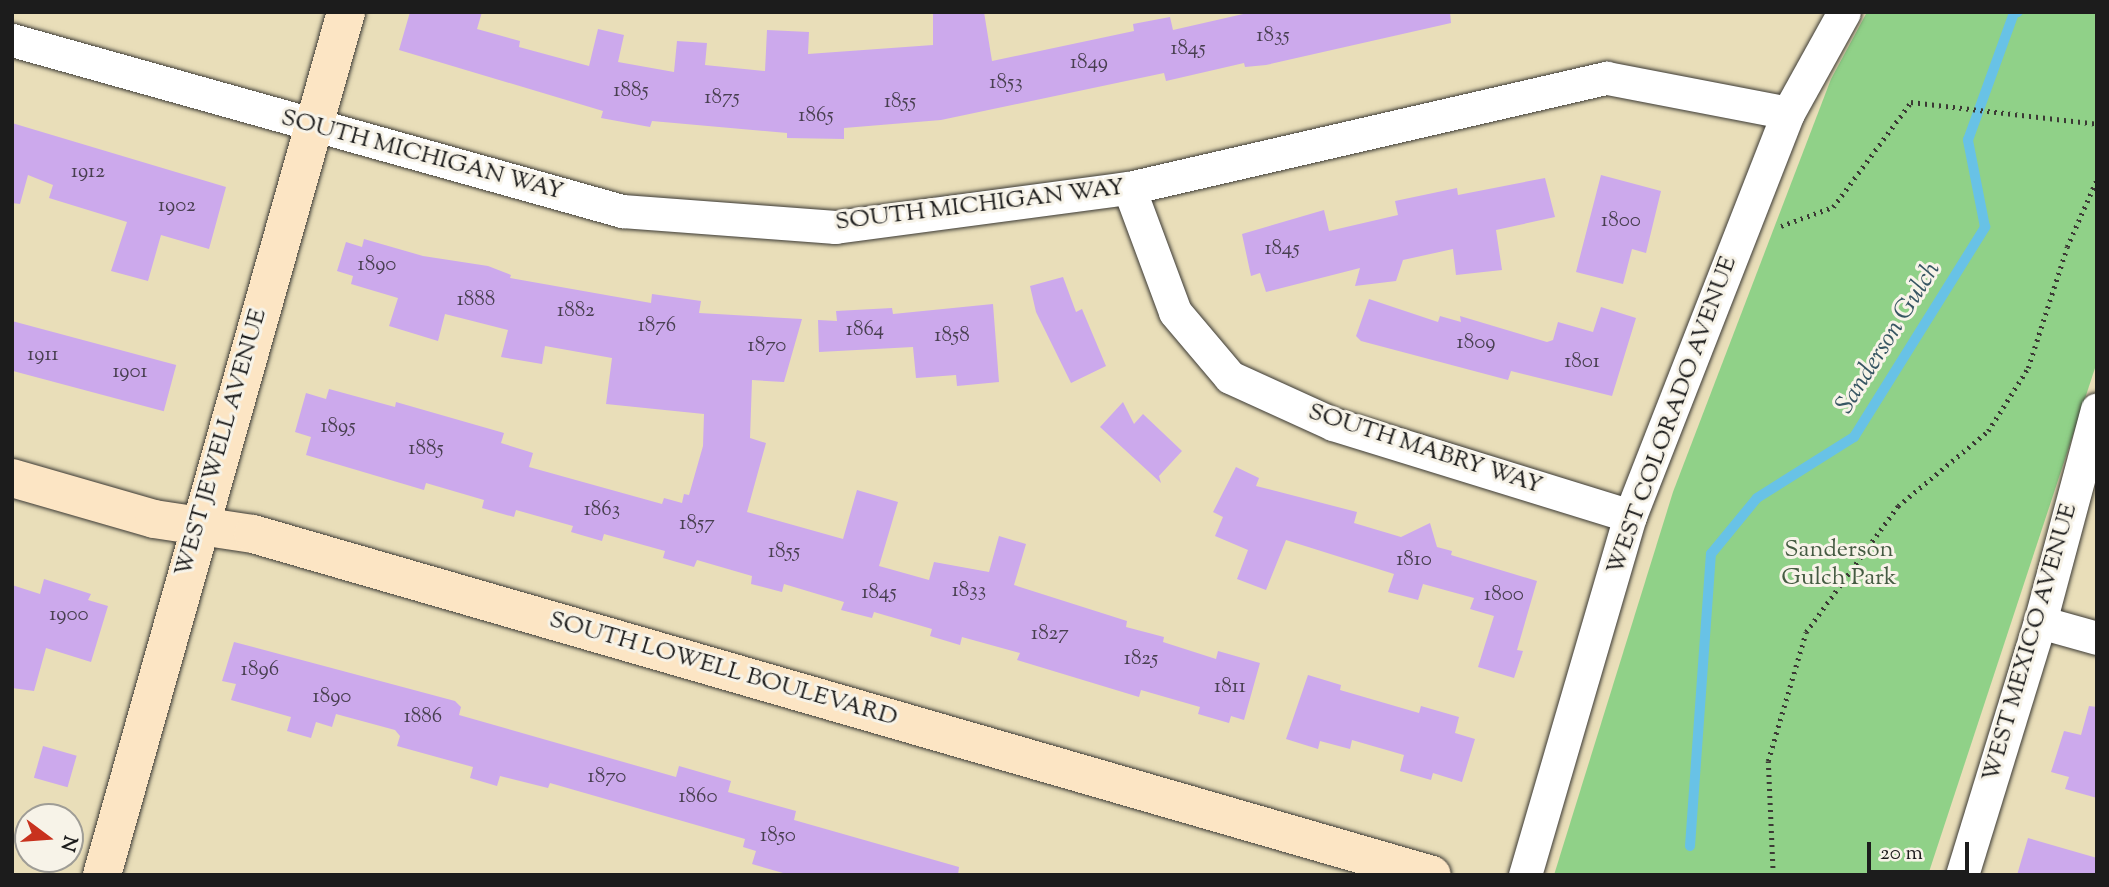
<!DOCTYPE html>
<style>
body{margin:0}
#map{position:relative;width:2109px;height:887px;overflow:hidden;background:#e9deb9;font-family:"Sorts Mill Goudy",serif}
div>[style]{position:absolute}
.green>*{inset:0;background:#90d188}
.stream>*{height:10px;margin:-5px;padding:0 5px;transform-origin:5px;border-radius:5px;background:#68c2e6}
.building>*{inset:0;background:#cca9ec;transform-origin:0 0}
.path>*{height:4.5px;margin-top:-2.25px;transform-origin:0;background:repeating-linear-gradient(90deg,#3b3934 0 2px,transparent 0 7px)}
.roads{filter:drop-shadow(0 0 2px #3b3934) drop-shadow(0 0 2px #3b3934)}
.street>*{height:33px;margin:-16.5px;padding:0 16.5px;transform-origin:16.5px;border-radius:16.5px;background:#fff}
.secondary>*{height:38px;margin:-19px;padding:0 19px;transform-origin:19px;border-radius:19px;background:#fce5c4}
span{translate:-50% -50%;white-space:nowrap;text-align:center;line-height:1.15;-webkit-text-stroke:6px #f7f3e8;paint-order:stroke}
.number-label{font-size:21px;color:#483f50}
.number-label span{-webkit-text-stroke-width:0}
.street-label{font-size:24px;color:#1c1c1c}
.park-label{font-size:24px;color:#455b42}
.water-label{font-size:26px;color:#375663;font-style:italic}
.frame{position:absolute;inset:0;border:14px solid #1c1c1c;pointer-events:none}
.north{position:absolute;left:14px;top:803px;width:70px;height:70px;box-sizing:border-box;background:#f7f3e8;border:2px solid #9f9d96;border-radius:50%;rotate:106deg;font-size:19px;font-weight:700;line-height:28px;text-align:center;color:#1c1c1c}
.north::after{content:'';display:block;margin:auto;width:24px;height:32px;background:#c8321e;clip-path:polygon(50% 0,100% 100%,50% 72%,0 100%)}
.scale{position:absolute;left:1867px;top:842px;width:102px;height:32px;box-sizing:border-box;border:4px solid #1c1c1c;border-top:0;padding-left:9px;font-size:21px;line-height:24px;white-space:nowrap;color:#1c1c1c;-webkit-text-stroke:5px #f7f3e8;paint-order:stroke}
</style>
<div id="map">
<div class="green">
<div style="clip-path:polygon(1867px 12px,2097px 12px,2097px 362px,1928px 875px,1554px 875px,1673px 492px,1831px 79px)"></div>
</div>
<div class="stream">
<div style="left:1690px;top:846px;width:293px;rotate:-85.9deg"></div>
<div style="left:1711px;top:554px;width:72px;rotate:-50.6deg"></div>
<div style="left:1757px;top:498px;width:115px;rotate:-32.2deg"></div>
<div style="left:1854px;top:437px;width:248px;rotate:-58deg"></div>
<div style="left:1985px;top:227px;width:89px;rotate:-101.1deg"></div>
<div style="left:1968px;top:140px;width:135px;rotate:-70.1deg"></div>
<div style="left:2014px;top:13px;width:4px;rotate:-14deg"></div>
</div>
<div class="building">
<div style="clip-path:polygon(410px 12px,482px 12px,477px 29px,520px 41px,519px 47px,589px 66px,598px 29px,624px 35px,618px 62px,674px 72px,677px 41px,707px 43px,705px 65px,765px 71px,767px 30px,809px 32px,808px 54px,933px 45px,933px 12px,984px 12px,992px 61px,1134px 31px,1133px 24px,1170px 17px,1173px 30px,1252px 12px,1450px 12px,1451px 23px,1266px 65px,1245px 67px,1244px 63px,1166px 81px,1164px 73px,941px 120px,844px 128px,844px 139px,787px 138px,787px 133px,652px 121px,650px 127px,601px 118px,603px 111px,399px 50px)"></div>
<div style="clip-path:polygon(12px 123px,226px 187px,209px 249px,161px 235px,148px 281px,111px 271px,127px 222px,49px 198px,53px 185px,28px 175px,20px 204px,12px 203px)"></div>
<div style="clip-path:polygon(1601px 175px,1661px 191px,1646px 253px,1632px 249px,1623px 284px,1576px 272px)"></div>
<div style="clip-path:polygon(1545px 178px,1555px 217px,1496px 230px,1502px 270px,1456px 275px,1453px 249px,1403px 260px,1396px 281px,1355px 286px,1360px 268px,1266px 292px,1260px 273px,1251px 276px,1242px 234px,1324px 210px,1329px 231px,1398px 215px,1395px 201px,1457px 188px,1458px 195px)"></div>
<div style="clip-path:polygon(364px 239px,423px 256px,488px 266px,511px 275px,510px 278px,651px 303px,652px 294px,701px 301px,699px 313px,802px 319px,784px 382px,752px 380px,750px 438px,766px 443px,747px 512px,843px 539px,857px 490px,898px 502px,879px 566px,929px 580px,934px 562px,989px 572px,999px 536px,1026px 544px,1014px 585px,1127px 621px,1126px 627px,1164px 637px,1163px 642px,1216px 659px,1218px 651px,1260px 663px,1244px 720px,1231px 716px,1229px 723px,1198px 714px,1200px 707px,1141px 690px,1139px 697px,1017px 660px,1020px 653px,962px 637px,960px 645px,930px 636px,932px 629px,874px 612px,872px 618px,841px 610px,844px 602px,784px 584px,782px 592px,751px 584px,752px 576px,697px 560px,694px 567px,663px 558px,665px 551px,604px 534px,602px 541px,571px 532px,573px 526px,516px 510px,514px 517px,482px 508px,484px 500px,426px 483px,424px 490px,306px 455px,311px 437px,295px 432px,306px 393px,326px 399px,329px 389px,395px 407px,396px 402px,504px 433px,501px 443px,533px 453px,529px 467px,662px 504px,664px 498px,682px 503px,684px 494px,689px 495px,703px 446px,704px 414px,606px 404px,612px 358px,545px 346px,542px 364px,501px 357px,508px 330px,445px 314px,438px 341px,389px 326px,398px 298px,351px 284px,353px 276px,337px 271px,346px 242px,362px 247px)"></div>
<div style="clip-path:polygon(1063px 277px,1076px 312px,1082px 309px,1106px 366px,1071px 383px,1036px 312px,1030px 286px)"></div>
<div style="clip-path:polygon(1369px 299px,1438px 322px,1440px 316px,1461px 322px,1460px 316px,1547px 342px,1553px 340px,1558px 322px,1593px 332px,1601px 307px,1636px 318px,1612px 396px,1511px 371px,1508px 380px,1361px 341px,1356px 336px)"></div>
<div style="clip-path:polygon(993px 304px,999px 382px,957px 386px,956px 375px,916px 378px,913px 347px,819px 352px,818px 320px,837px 321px,836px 311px,892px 308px,893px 314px)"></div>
<div style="left:12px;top:321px;width:170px;height:48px;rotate:15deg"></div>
<div style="clip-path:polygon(1123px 402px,1134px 424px,1143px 414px,1182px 451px,1159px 476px,1161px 483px,1100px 427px)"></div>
<div style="clip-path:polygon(1236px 467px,1259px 478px,1256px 486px,1357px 512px,1354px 523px,1401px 537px,1430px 523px,1437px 547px,1452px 551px,1451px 555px,1537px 581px,1517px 650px,1523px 651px,1514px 678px,1478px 667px,1494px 616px,1470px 609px,1474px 598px,1423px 584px,1418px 600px,1388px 592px,1394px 574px,1286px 540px,1266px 590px,1237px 579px,1248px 550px,1215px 536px,1223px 517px,1213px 512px)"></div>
<div style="clip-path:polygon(44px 579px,91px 594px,88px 600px,108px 606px,91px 662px,46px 648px,34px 691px,12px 688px,12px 585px,40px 594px)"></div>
<div style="clip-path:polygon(234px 642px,455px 701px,461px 707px,459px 715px,676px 777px,679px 766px,731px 781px,728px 792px,796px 811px,794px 820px,959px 867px,958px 875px,790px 875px,752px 864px,756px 851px,743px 847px,745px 839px,550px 783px,548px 788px,500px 776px,497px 786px,470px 778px,473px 767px,397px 746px,400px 736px,395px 730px,336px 714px,332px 727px,316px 722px,311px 738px,287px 731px,291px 717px,231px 700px,236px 684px,222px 681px)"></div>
<div style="clip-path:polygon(1308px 675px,1341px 685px,1340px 690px,1419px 713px,1421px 706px,1459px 717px,1455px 733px,1475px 739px,1462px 782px,1433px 773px,1431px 780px,1400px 771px,1404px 755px,1352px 740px,1350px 749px,1320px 741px,1318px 749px,1286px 739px)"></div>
<div style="clip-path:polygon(2089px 706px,2097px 707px,2097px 798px,2065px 789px,2069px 777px,2051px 772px,2064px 731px,2081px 735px)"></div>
<div style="left:43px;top:746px;width:35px;height:33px;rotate:16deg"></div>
<div style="clip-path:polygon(2028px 838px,2097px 858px,2097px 875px,2017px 875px)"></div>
</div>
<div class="path">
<div style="left:1781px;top:226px;width:55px;rotate:-20.1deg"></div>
<div style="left:1833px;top:207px;width:131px;rotate:-53.4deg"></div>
<div style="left:1911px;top:102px;width:187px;rotate:6.7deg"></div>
<div style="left:1773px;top:875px;width:114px;rotate:-92.5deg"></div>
<div style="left:1768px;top:761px;width:134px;rotate:-73.6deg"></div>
<div style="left:1806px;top:632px;width:156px;rotate:-53.9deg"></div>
<div style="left:1898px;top:506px;width:117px;rotate:-39.8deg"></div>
<div style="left:1988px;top:431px;width:75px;rotate:-57.6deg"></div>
<div style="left:2028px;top:368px;width:127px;rotate:-72.1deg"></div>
<div style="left:2067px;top:247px;width:74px;rotate:-66.2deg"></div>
</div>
<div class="roads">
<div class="street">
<div style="left:12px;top:40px;width:634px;rotate:15.66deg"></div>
<div style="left:622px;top:211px;width:214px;rotate:4.3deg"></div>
<div style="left:835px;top:227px;width:297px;rotate:-7.6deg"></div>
<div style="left:1129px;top:188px;width:490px;rotate:-13deg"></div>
<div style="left:1607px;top:78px;width:184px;rotate:10.9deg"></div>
<div style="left:1129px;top:188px;width:132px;rotate:69.6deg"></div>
<div style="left:1175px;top:312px;width:85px;rotate:49.8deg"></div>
<div style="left:1230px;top:377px;width:113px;rotate:24.5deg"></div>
<div style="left:1333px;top:424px;width:311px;rotate:17.2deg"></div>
<div style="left:2040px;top:622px;width:59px;rotate:15.7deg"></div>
<div style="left:1525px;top:875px;width:374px;rotate:-73.7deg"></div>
<div style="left:1630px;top:516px;width:433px;rotate:-68.6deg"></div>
<div style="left:1788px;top:113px;width:115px;rotate:-61deg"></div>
<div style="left:1962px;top:875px;width:265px;rotate:-72.9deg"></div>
<div style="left:2040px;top:622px;width:220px;rotate:-75deg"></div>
</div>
<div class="secondary">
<div style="left:12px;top:478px;width:148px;rotate:16.1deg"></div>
<div style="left:154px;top:519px;width:100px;rotate:8.6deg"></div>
<div style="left:253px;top:534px;width:1227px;rotate:16.13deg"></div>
<div style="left:102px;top:875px;width:897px;rotate:-74.21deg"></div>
</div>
</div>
<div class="number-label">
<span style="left:1273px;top:36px">1835</span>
<span style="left:1188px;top:49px">1845</span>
<span style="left:1089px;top:63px">1849</span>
<span style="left:1006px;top:83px">1853</span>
<span style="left:631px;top:91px">1885</span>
<span style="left:722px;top:98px">1875</span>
<span style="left:900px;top:102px">1855</span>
<span style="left:816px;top:116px">1865</span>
<span style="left:88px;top:172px">1912</span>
<span style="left:177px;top:206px">1902</span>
<span style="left:1621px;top:221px">1800</span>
<span style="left:1282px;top:249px">1845</span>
<span style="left:377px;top:265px">1890</span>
<span style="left:476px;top:300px">1888</span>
<span style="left:576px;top:311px">1882</span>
<span style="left:657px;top:326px">1876</span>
<span style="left:865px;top:330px">1864</span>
<span style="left:952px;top:336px">1858</span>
<span style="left:1476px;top:343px">1809</span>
<span style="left:767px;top:346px">1870</span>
<span style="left:43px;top:355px">1911</span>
<span style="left:1582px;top:362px">1801</span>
<span style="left:130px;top:372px">1901</span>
<span style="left:338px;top:427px">1895</span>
<span style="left:426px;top:449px">1885</span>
<span style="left:602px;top:510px">1863</span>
<span style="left:697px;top:524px">1857</span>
<span style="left:784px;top:552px">1855</span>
<span style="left:1414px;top:560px">1810</span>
<span style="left:969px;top:591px">1833</span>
<span style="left:879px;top:593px">1845</span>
<span style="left:1504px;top:595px">1800</span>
<span style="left:69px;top:615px">1900</span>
<span style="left:1050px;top:634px">1827</span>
<span style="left:1141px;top:659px">1825</span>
<span style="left:260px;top:670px">1896</span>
<span style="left:1230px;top:687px">1811</span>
<span style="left:332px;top:697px">1890</span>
<span style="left:423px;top:717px">1886</span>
<span style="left:607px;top:777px">1870</span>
<span style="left:698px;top:797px">1860</span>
<span style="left:778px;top:836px">1850</span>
</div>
<div class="street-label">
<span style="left:422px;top:156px;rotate:15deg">SOUTH MICHIGAN WAY</span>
<span style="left:980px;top:206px;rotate:-7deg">SOUTH MICHIGAN WAY</span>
<span style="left:1673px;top:416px;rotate:-70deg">WEST COLORADO AVENUE</span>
<span style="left:222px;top:443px;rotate:-74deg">WEST JEWELL AVENUE</span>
<span style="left:1425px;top:450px;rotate:18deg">SOUTH MABRY WAY</span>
<span style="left:2031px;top:643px;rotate:-74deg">WEST MEXICO AVENUE</span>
<span style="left:723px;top:670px;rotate:16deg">SOUTH LOWELL BOULEVARD</span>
</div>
<div class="park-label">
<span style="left:1839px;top:565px">Sanderson<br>Gulch Park</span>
</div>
<div class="water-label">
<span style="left:1889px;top:338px;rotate:-58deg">Sanderson Gulch</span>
</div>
<div class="frame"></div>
<div class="north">N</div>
<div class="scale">20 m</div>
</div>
